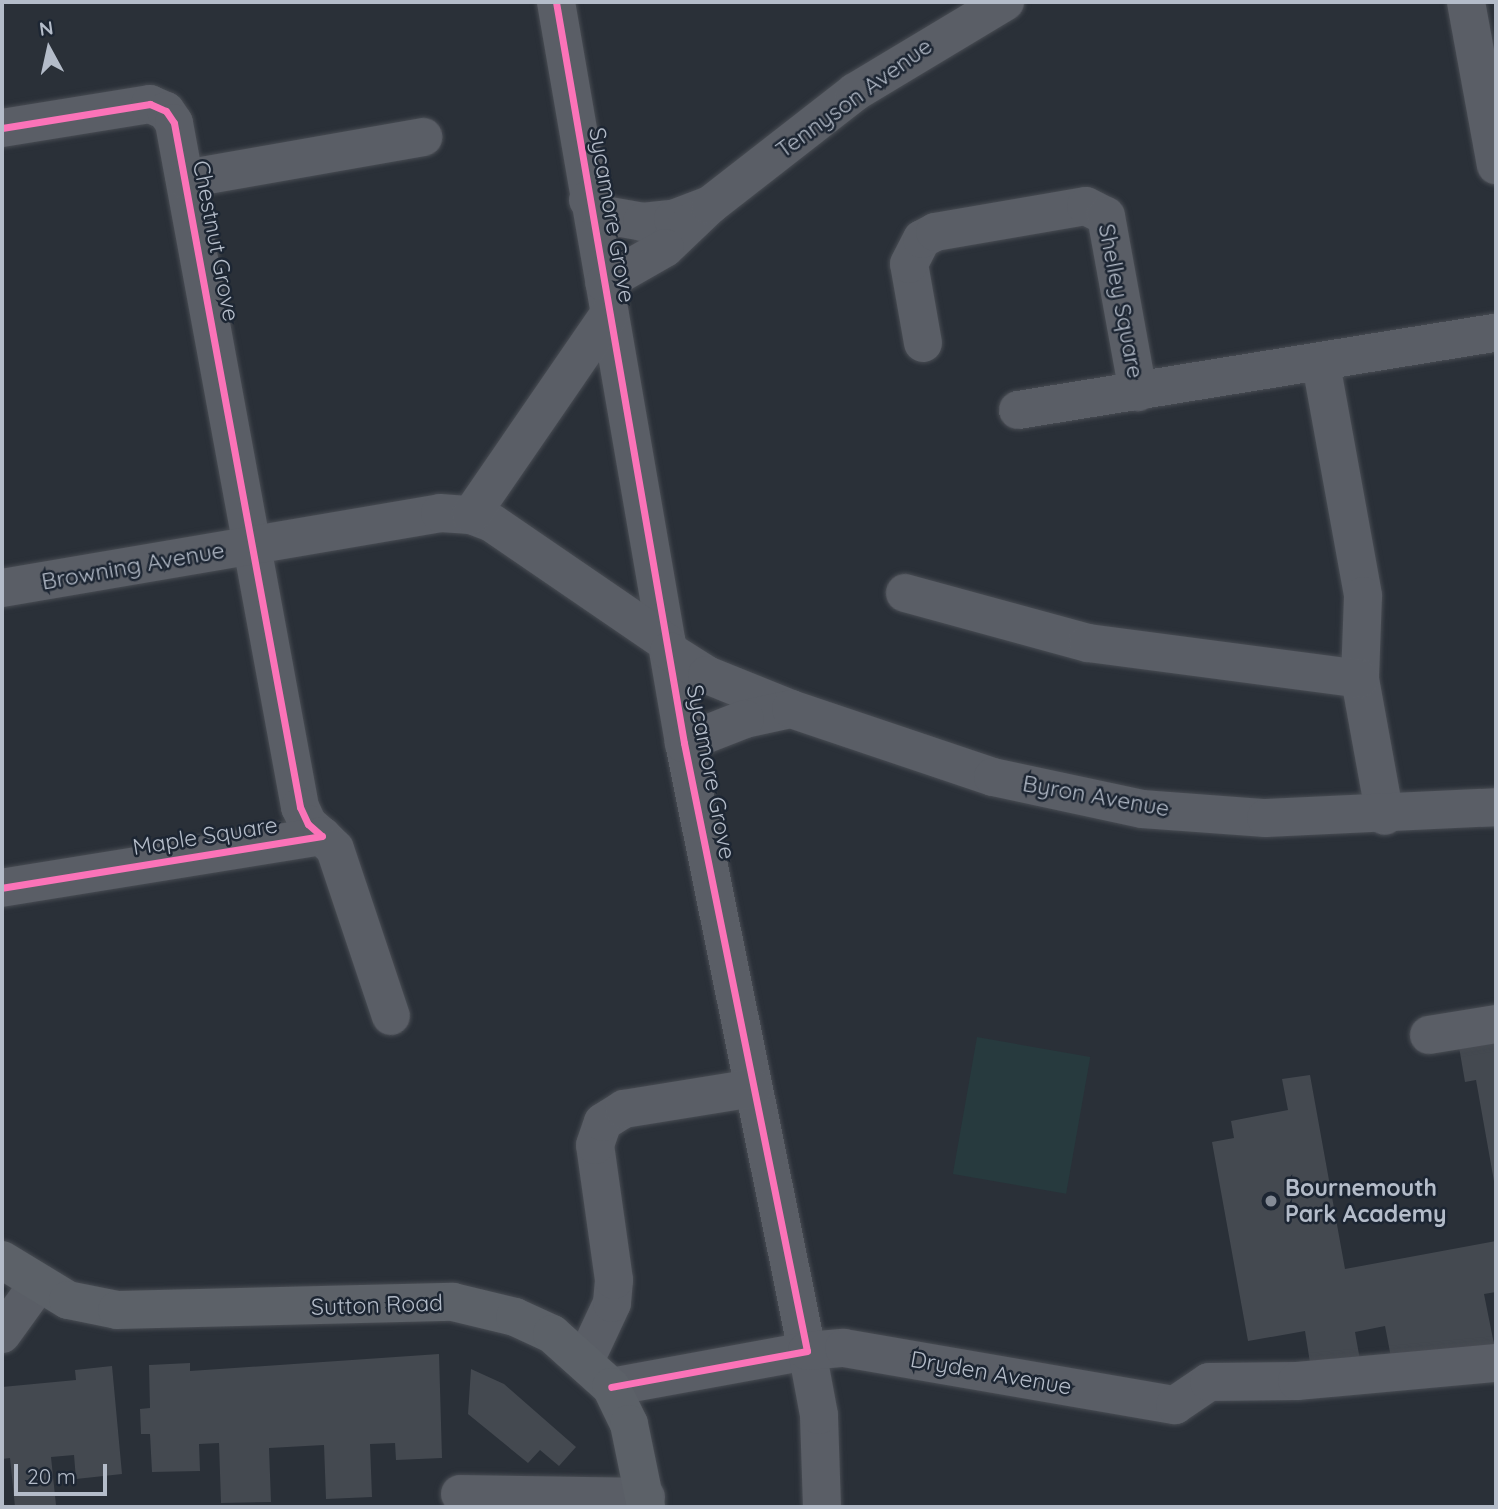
<!DOCTYPE html>
<style>
body{margin:0}
#map{position:relative;width:1498px;height:1509px;overflow:hidden;background:#2a3038;font-family:Quicksand,sans-serif}
div>[style]{position:absolute}
.green>*{inset:0;background:#273a3e;transform-origin:0 0}
.building>*{inset:0;background:#444950}
.roads{filter:drop-shadow(0 0 2px #484c53) drop-shadow(0 0 2px #484c53)}
.minor>*{height:38px;margin:-19px;padding:0 19px;transform-origin:19px;border-radius:19px;background:#5a5e66}
.major>*{height:38px;margin:-19px;padding:0 19px;transform-origin:19px;border-radius:19px;background:#5c6168}
.cycleway>*{height:7px;margin:-3.5px;padding:0 3.5px;transform-origin:3.5px;border-radius:3.5px;background:#fb73b8}
.dots>*{width:19px;height:19px;translate:-50% -50%;box-sizing:border-box;border:4px solid #1d2633;border-radius:50%}
span{translate:-50% -50%;white-space:nowrap;text-align:center;line-height:1.15;-webkit-text-stroke:5px #1d2633;paint-order:stroke}
.street-label{font-size:23px;color:#b4bcc9}
.poi-label{font-size:23px;color:#b4bcc9;font-weight:700}
.left{translate:0 -50%;text-align:left}
.frame{position:absolute;inset:0;border:4px solid #b4bcc9;pointer-events:none}
.north{position:absolute;left:14px;top:14px;width:70px;height:70px;-webkit-text-stroke:5px #1d2633;paint-order:stroke;rotate:352deg;font-size:19px;font-weight:700;line-height:28px;text-align:center;color:#b4bcc9}
.north::after{content:'';display:block;margin:auto;width:24px;height:32px;background:#b4bcc9;clip-path:polygon(50% 0,100% 100%,50% 72%,0 100%)}
.scale{position:absolute;left:14px;top:1464px;width:93px;height:32px;box-sizing:border-box;border:4px solid #b4bcc9;border-top:0;padding-left:9px;font-size:21px;line-height:24px;white-space:nowrap;color:#b4bcc9;-webkit-text-stroke:5px #1d2633;paint-order:stroke}
</style>
<div id="map">
<div class="green">
<div style="left:977px;top:1037px;width:115px;height:139px;rotate:10deg"></div>
</div>
<div class="building">
<div style="clip-path:polygon(1496px 1041px,1496px 1187px,1495px 1187px,1476px 1080px,1465px 1082px,1459px 1047px)"></div>
<div style="clip-path:polygon(1310px 1075px,1345px 1269px,1496px 1241px,1496px 1292px,1484px 1294px,1495px 1349px,1393px 1368px,1385px 1326px,1355px 1332px,1360px 1360px,1311px 1369px,1305px 1331px,1248px 1341px,1212px 1142px,1234px 1138px,1231px 1121px,1288px 1110px,1282px 1079px)"></div>
<div style="clip-path:polygon(439px 1354px,442px 1458px,396px 1460px,395px 1443px,370px 1444px,372px 1497px,326px 1499px,324px 1445px,269px 1448px,271px 1502px,221px 1503px,219px 1443px,199px 1444px,200px 1471px,152px 1472px,150px 1434px,141px 1434px,140px 1409px,150px 1408px,149px 1365px,190px 1363px,190px 1371px)"></div>
<div style="clip-path:polygon(112px 1366px,122px 1474px,76px 1479px,74px 1455px,51px 1457px,56px 1505px,15px 1507px,10px 1458px,2px 1459px,2px 1387px,76px 1380px,75px 1370px)"></div>
<div style="clip-path:polygon(471px 1369px,504px 1384px,576px 1447px,559px 1466px,540px 1450px,528px 1463px,468px 1414px)"></div>
</div>
<div class="roads">
<div class="minor">
<div style="left:556px;top:2px;width:752px;rotate:80.2deg"></div>
<div style="left:684px;top:743px;width:620px;rotate:78.56deg"></div>
<div style="left:807px;top:1351px;width:199px;rotate:169.6deg"></div>
<div style="left:1466px;top:2px;width:166px;rotate:79.6deg"></div>
<div style="left:2px;top:128px;width:150px;rotate:-9.2deg"></div>
<div style="left:150px;top:104px;width:17px;rotate:24deg"></div>
<div style="left:166px;top:111px;width:14px;rotate:56deg"></div>
<div style="left:174px;top:123px;width:696px;rotate:79.56deg"></div>
<div style="left:300px;top:807px;width:19px;rotate:65deg"></div>
<div style="left:308px;top:824px;width:18px;rotate:41deg"></div>
<div style="left:322px;top:836px;width:324px;rotate:170.8deg"></div>
<div style="left:185px;top:179px;width:242px;rotate:-10deg"></div>
<div style="left:588px;top:200px;width:22px;rotate:43deg"></div>
<div style="left:604px;top:215px;width:39px;rotate:10deg"></div>
<div style="left:642px;top:222px;width:31px;rotate:-6deg"></div>
<div style="left:673px;top:219px;width:40px;rotate:-21deg"></div>
<div style="left:710px;top:205px;width:62px;rotate:136.3deg"></div>
<div style="left:665px;top:248px;width:70px;rotate:150.2deg"></div>
<div style="left:710px;top:205px;width:184px;rotate:-37.9deg"></div>
<div style="left:855px;top:92px;width:175px;rotate:-31deg"></div>
<div style="left:923px;top:343px;width:80px;rotate:-100deg"></div>
<div style="left:909px;top:264px;width:28px;rotate:-63deg"></div>
<div style="left:922px;top:239px;width:15px;rotate:-28deg"></div>
<div style="left:935px;top:232px;width:153px;rotate:-9.8deg"></div>
<div style="left:1086px;top:206px;width:22px;rotate:27deg"></div>
<div style="left:1106px;top:216px;width:179px;rotate:79.7deg"></div>
<div style="left:1321px;top:364px;width:236px;rotate:79.7deg"></div>
<div style="left:1363px;top:596px;width:83px;rotate:92.1deg"></div>
<div style="left:1360px;top:679px;width:139px;rotate:79.7deg"></div>
<div style="left:1018px;top:410px;width:484px;rotate:-9.2deg"></div>
<div style="left:471px;top:515px;width:22px;rotate:21deg"></div>
<div style="left:492px;top:523px;width:212px;rotate:34.4deg"></div>
<div style="left:2px;top:588px;width:444px;rotate:-9.7deg"></div>
<div style="left:440px;top:513px;width:31px;rotate:4deg"></div>
<div style="left:471px;top:515px;width:244px;rotate:-55.5deg"></div>
<div style="left:905px;top:593px;width:190px;rotate:15.3deg"></div>
<div style="left:1088px;top:643px;width:274px;rotate:7.5deg"></div>
<div style="left:669px;top:651px;width:45px;rotate:32.3deg"></div>
<div style="left:707px;top:675px;width:91px;rotate:22deg"></div>
<div style="left:791px;top:709px;width:47px;rotate:167.7deg"></div>
<div style="left:745px;top:719px;width:66px;rotate:158.5deg"></div>
<div style="left:791px;top:709px;width:213px;rotate:18.6deg"></div>
<div style="left:993px;top:777px;width:152px;rotate:12.1deg"></div>
<div style="left:1142px;top:809px;width:124px;rotate:4.2deg"></div>
<div style="left:1266px;top:818px;width:230px;rotate:-2.7deg"></div>
<div style="left:322px;top:836px;width:18px;rotate:45deg"></div>
<div style="left:335px;top:849px;width:176px;rotate:71.5deg"></div>
<div style="left:1429px;top:1035px;width:68px;rotate:-9.3deg"></div>
<div style="left:2px;top:1334px;width:62px;rotate:-54.2deg"></div>
<div style="left:585px;top:1361px;width:64px;rotate:-65deg"></div>
<div style="left:612px;top:1303px;width:23px;rotate:-85deg"></div>
<div style="left:614px;top:1280px;width:136px;rotate:-98deg"></div>
<div style="left:595px;top:1145px;width:24px;rotate:-71deg"></div>
<div style="left:603px;top:1122px;width:25px;rotate:-32deg"></div>
<div style="left:624px;top:1109px;width:131px;rotate:-9.2deg"></div>
<div style="left:460px;top:1494px;width:186px;rotate:0.9deg"></div>
<div style="left:822px;top:1507px;width:92px;rotate:-91.9deg"></div>
<div style="left:819px;top:1415px;width:65px;rotate:-100.6deg"></div>
<div style="left:807px;top:1351px;width:37px;rotate:-5deg"></div>
<div style="left:844px;top:1348px;width:336px;rotate:9.8deg"></div>
<div style="left:1175px;top:1405px;width:41px;rotate:-34.1deg"></div>
<div style="left:1209px;top:1382px;width:88px;rotate:-0.7deg"></div>
<div style="left:1297px;top:1381px;width:200px;rotate:-5.2deg"></div>
</div>
<div class="major">
<div style="left:2px;top:1260px;width:77px;rotate:31.2deg"></div>
<div style="left:68px;top:1300px;width:50px;rotate:11.5deg"></div>
<div style="left:117px;top:1310px;width:336px;rotate:-1.4deg"></div>
<div style="left:453px;top:1302px;width:64px;rotate:13.6deg"></div>
<div style="left:515px;top:1317px;width:41px;rotate:24.7deg"></div>
<div style="left:552px;top:1334px;width:79px;rotate:41.9deg"></div>
<div style="left:611px;top:1387px;width:41px;rotate:64.1deg"></div>
<div style="left:629px;top:1424px;width:85px;rotate:78.4deg"></div>
</div>
</div>
<div class="cycleway">
<div style="left:556px;top:2px;width:752px;rotate:80.2deg"></div>
<div style="left:684px;top:743px;width:620px;rotate:78.56deg"></div>
<div style="left:807px;top:1351px;width:199px;rotate:169.6deg"></div>
<div style="left:2px;top:128px;width:150px;rotate:-9.2deg"></div>
<div style="left:150px;top:104px;width:17px;rotate:24deg"></div>
<div style="left:166px;top:111px;width:14px;rotate:56deg"></div>
<div style="left:174px;top:123px;width:696px;rotate:79.56deg"></div>
<div style="left:300px;top:807px;width:19px;rotate:65deg"></div>
<div style="left:308px;top:824px;width:18px;rotate:41deg"></div>
<div style="left:322px;top:836px;width:324px;rotate:170.8deg"></div>
</div>
<div class="dots">
<div style="left:1271px;top:1201px;background:#848b96"></div>
</div>
<div class="street-label">
<span style="left:854px;top:98px;rotate:-36deg">Tennyson Avenue</span>
<span style="left:612px;top:215px;rotate:80deg">Sycamore Grove</span>
<span style="left:216px;top:241px;rotate:79deg">Chestnut Grove</span>
<span style="left:1121px;top:301px;rotate:79deg">Shelley Square</span>
<span style="left:133px;top:566px;rotate:-10deg">Browning Avenue</span>
<span style="left:711px;top:772px;rotate:79deg">Sycamore Grove</span>
<span style="left:1096px;top:796px;rotate:10deg">Byron Avenue</span>
<span style="left:205px;top:836px;rotate:-9deg">Maple Square</span>
<span style="left:377px;top:1305px;rotate:-2deg">Sutton Road</span>
<span style="left:991px;top:1373px;rotate:10deg">Dryden Avenue</span>
</div>
<div class="poi-label">
<span class="left" style="left:1285px;top:1201px">Bournemouth<br>Park Academy</span>
</div>
<div class="frame"></div>
<div class="north">N</div>
<div class="scale">20 m</div>
</div>
